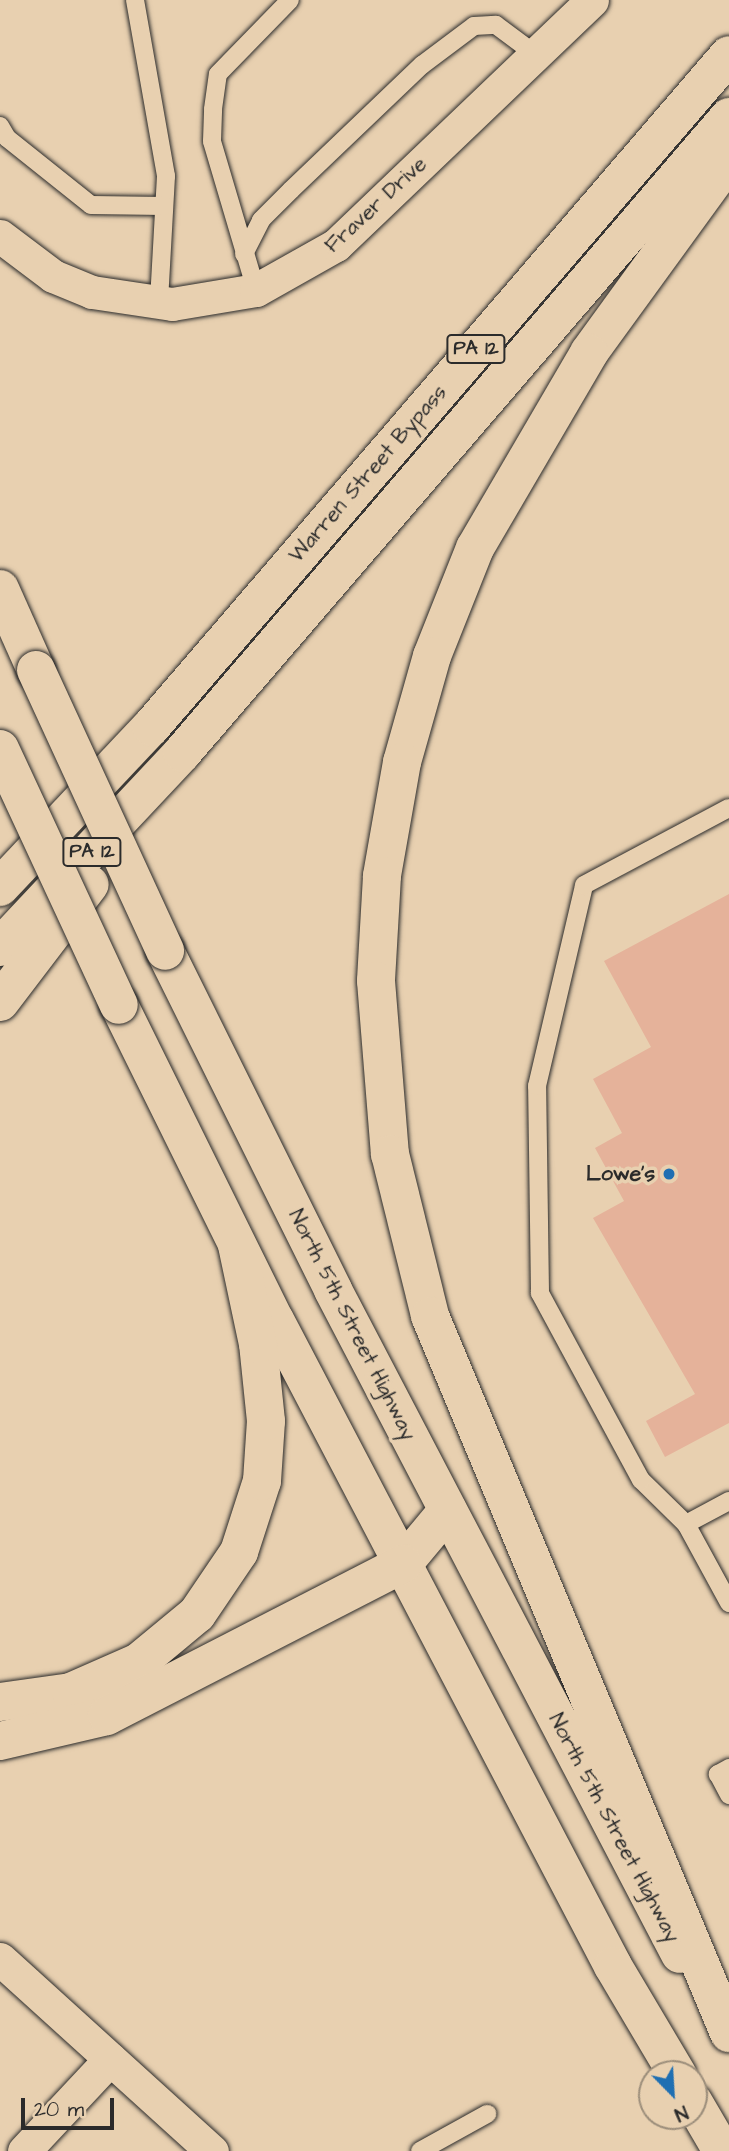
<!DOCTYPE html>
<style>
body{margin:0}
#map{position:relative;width:729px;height:2151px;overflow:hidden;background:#e8d0b0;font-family:"Architects Daughter",sans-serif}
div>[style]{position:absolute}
.building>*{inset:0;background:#e5b29a}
.roads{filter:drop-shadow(0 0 2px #2b2b2b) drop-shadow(0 0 2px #2b2b2b)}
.lane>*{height:18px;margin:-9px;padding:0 9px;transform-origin:9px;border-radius:9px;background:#e8d0b0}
.street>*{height:33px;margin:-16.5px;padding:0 16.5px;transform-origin:16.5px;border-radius:16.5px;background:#e8d0b0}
.primary>*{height:38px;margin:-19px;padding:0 19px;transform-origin:19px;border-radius:19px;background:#e8d0b0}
.highway>*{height:38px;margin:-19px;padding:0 19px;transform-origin:19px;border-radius:19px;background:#e8d0b0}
.bridges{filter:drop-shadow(0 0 2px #2b2b2b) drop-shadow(0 0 2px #2b2b2b)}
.primary-bridge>*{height:38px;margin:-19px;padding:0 19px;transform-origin:19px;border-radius:19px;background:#e8d0b0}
.dots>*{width:19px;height:19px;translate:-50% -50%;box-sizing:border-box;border:4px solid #e8d0b0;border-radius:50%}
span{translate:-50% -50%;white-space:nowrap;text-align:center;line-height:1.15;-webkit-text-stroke:7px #e8d0b0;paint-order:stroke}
.shield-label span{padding:2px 5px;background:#e8d0b0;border:2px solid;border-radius:5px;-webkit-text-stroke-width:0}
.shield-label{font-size:19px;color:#2b2b2b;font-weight:700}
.street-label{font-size:21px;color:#2b2b2b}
.poi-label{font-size:21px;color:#2b2b2b;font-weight:700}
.right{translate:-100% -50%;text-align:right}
.north{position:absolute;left:638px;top:2060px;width:70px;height:70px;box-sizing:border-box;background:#e8d0b0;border:2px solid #9c8e7b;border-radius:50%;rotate:156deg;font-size:19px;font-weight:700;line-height:28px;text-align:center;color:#2b2b2b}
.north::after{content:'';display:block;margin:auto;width:24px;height:32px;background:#1f6fb2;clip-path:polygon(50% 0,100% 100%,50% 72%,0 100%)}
.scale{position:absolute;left:21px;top:2098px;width:93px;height:32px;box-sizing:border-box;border:4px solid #2b2b2b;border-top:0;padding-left:9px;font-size:21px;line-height:24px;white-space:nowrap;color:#2b2b2b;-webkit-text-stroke:5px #e8d0b0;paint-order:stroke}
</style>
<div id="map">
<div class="building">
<div style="clip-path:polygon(729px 894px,729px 1423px,665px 1457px,646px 1421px,695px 1394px,593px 1218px,624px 1201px,595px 1148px,622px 1133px,593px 1079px,651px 1047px,604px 961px)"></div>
</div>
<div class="roads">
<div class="lane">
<div style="left:135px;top:0;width:179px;rotate:80deg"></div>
<div style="left:166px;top:176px;width:127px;rotate:93.2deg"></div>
<div style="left:0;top:126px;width:14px;rotate:60deg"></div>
<div style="left:7px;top:138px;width:107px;rotate:38.6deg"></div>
<div style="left:91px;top:205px;width:73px;rotate:0.8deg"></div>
<div style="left:244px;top:254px;width:38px;rotate:-63deg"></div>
<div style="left:261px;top:220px;width:42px;rotate:-45deg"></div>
<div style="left:291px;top:190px;width:181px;rotate:-43.7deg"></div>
<div style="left:422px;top:65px;width:65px;rotate:-36.9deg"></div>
<div style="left:474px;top:26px;width:22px;rotate:-3deg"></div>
<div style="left:496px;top:25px;width:49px;rotate:36.6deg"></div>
<div style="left:256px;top:290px;width:155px;rotate:-106.5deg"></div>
<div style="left:212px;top:141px;width:32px;rotate:-88deg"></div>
<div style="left:213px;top:109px;width:35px;rotate:-82deg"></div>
<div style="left:218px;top:74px;width:103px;rotate:-45.8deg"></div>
<div style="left:729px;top:1501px;width:49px;rotate:151.9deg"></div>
<div style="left:686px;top:1524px;width:90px;rotate:61.4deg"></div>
<div style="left:686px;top:1524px;width:63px;rotate:-135.6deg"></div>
<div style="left:641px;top:1480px;width:213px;rotate:-118.4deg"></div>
<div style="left:540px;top:1293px;width:207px;rotate:-90.8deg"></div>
<div style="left:537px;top:1086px;width:206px;rotate:-76.8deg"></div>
<div style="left:584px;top:885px;width:164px;rotate:-28deg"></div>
<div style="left:729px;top:1768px;width:13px;rotate:151deg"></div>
<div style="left:718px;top:1774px;width:24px;rotate:62deg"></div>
<div style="left:420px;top:2151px;width:77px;rotate:-28.9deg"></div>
</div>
<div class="street">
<div style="left:0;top:236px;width:66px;rotate:37deg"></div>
<div style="left:53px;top:276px;width:42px;rotate:22.3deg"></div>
<div style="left:92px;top:292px;width:81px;rotate:8.5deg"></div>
<div style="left:172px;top:304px;width:85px;rotate:-9.5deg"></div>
<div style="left:256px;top:290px;width:92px;rotate:-29.4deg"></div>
<div style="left:336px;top:245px;width:354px;rotate:-43.7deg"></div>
<div style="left:0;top:1959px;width:286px;rotate:42.2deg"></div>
<div style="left:24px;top:2151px;width:126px;rotate:-46.9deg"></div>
</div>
<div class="primary">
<div style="left:0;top:589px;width:89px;rotate:66deg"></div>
<div style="left:165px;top:951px;width:378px;rotate:63.6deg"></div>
<div style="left:333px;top:1290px;width:749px;rotate:62.41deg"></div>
<div style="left:119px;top:1005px;width:352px;rotate:63.7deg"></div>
<div style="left:275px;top:1320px;width:729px;rotate:62.38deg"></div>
<div style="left:613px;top:1966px;width:126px;rotate:59.3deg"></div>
<div style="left:403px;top:1564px;width:70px;rotate:-50.2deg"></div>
<div style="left:694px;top:2103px;width:56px;rotate:59.7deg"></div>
</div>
<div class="highway">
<div style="left:729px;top:160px;width:238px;rotate:126deg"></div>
<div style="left:589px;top:353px;width:226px;rotate:120.3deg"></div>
<div style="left:475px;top:548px;width:116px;rotate:111.7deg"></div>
<div style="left:432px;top:656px;width:110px;rotate:105.8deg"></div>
<div style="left:402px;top:762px;width:116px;rotate:100deg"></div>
<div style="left:382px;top:876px;width:105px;rotate:93.3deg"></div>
<div style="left:376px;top:981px;width:174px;rotate:85.4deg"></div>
<div style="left:390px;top:1154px;width:167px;rotate:76.1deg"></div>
<div style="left:430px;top:1316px;width:777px;rotate:67.36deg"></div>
<div style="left:0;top:887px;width:220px;rotate:-46.7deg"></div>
<div style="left:151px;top:727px;width:886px;rotate:-49.3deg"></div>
<div style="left:0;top:947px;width:266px;rotate:-46.8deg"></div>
<div style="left:182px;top:753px;width:839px;rotate:-49.3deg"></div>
<div style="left:0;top:1002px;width:148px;rotate:-52.7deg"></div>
<div style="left:0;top:1702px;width:72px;rotate:-8deg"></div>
<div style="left:71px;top:1692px;width:74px;rotate:-23.8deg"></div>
<div style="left:139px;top:1662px;width:75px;rotate:-39.6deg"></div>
<div style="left:197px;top:1614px;width:75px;rotate:-55.9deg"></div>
<div style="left:239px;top:1552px;width:75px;rotate:-72.1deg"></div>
<div style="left:262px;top:1481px;width:60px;rotate:-86.2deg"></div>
<div style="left:266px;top:1421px;width:77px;rotate:-95.9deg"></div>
<div style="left:258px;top:1344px;width:101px;rotate:-102deg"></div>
<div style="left:0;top:1741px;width:110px;rotate:-13.2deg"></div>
<div style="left:107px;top:1716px;width:333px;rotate:-27.2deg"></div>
</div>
</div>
<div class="bridges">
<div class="primary-bridge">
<div style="left:36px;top:670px;width:309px;rotate:65.3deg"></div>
<div style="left:0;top:749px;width:282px;rotate:65.1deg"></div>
</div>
</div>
<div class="dots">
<div style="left:669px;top:1174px;background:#1f6fb2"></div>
</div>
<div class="shield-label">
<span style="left:476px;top:349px">PA 12</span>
<span style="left:92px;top:852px">PA 12</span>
</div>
<div class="street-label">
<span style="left:376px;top:205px;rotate:-43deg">Fraver Drive</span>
<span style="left:368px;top:474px;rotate:-49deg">Warren Street Bypass</span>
<span style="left:352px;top:1325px;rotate:63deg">North 5th Street Highway</span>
<span style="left:614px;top:1828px;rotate:62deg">North 5th Street Highway</span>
</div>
<div class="poi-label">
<span class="right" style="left:655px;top:1174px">Lowe's</span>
</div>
<div class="north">N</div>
<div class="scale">20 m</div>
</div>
